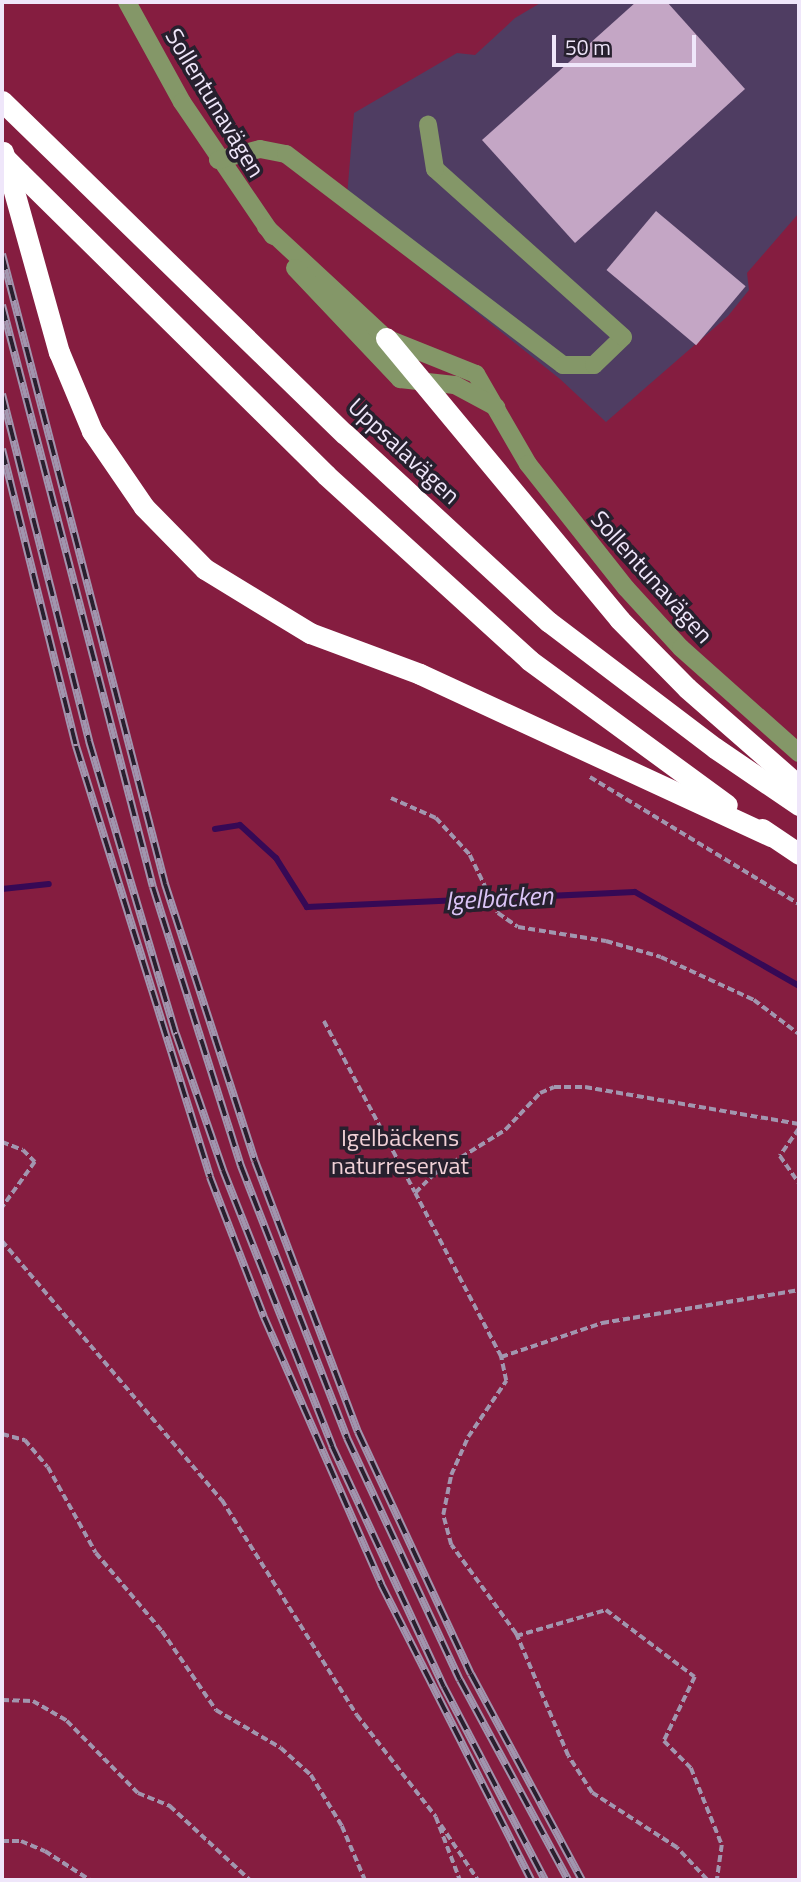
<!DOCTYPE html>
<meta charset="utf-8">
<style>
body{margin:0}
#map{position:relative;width:801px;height:1882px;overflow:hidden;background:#433553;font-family:"Titillium Web",sans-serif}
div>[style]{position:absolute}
.built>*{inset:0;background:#4f3d62}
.green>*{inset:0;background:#851d40}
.stream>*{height:6px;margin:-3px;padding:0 3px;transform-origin:3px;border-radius:3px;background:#360955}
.building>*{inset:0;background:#c4a6c5;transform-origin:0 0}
.path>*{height:3.5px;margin-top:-1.75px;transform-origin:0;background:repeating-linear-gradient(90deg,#a296af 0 7px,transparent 0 10.5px)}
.minor>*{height:18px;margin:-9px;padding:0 9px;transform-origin:9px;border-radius:9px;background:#849768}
.highway>*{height:21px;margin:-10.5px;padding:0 10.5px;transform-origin:10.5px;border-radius:10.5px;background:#fff}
.rail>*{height:8px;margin-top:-4px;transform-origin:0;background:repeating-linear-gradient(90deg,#27202e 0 16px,#a195ae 0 32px);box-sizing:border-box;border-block:2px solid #a195ae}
.highway-bridge>*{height:21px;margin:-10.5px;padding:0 10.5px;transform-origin:10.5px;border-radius:10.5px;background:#fff}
span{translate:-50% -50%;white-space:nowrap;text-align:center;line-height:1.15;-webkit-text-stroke:7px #27202e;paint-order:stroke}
.street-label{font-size:24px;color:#efe6fa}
.park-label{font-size:24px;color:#f0d0d6}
.water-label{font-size:26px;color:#dbc4f7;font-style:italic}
.frame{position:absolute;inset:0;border:4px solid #efe6fa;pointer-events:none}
.scale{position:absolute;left:552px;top:35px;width:144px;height:32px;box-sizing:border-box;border:4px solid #efe6fa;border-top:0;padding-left:9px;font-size:21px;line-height:24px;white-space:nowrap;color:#efe6fa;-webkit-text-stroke:5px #27202e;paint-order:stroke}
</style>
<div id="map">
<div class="built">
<div style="clip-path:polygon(156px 2px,799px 2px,799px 714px)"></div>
</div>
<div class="green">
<div style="clip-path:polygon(2px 2px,542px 2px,515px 18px,475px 55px,457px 53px,354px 113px,346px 208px,560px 379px,606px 422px,728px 316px,749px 290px,747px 273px,799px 213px,799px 1880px,2px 1880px)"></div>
</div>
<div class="stream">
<div style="left:215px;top:829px;width:25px;rotate:-9deg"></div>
<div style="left:240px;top:825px;width:49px;rotate:42.5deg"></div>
<div style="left:276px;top:858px;width:58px;rotate:57.7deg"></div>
<div style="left:307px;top:907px;width:328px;rotate:-2.6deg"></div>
<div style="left:635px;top:892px;width:189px;rotate:29.8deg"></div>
<div style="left:2px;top:889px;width:47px;rotate:-6.1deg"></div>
</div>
<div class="building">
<div style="clip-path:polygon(636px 2px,667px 2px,745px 89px,575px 243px,482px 140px)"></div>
<div style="left:656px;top:211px;width:117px;height:77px;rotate:40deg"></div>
</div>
<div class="path">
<div style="left:590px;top:777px;width:245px;rotate:31.3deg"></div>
<div style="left:391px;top:798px;width:49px;rotate:24deg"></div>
<div style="left:436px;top:818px;width:50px;rotate:47.4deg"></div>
<div style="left:470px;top:855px;width:64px;rotate:64.2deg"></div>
<div style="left:498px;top:913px;width:24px;rotate:35deg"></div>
<div style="left:518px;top:927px;width:89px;rotate:9deg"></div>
<div style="left:606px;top:941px;width:57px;rotate:16.2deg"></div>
<div style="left:661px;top:957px;width:102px;rotate:24.8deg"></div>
<div style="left:754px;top:1000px;width:56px;rotate:37.1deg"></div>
<div style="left:324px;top:1021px;width:194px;rotate:62deg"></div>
<div style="left:799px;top:1129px;width:33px;rotate:125deg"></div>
<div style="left:780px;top:1156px;width:33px;rotate:55deg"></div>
<div style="left:2px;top:1142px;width:22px;rotate:21deg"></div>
<div style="left:23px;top:1150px;width:17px;rotate:45deg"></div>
<div style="left:35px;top:1162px;width:57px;rotate:125.7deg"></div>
<div style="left:2px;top:1241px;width:340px;rotate:49.7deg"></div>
<div style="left:222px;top:1500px;width:254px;rotate:57.9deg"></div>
<div style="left:357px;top:1715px;width:129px;rotate:52.2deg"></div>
<div style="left:436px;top:1817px;width:67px;rotate:69.1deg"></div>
<div style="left:501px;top:1357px;width:107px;rotate:-18.6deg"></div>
<div style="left:602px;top:1323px;width:200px;rotate:-9.5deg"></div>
<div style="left:2px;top:1434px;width:24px;rotate:15deg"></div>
<div style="left:25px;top:1440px;width:35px;rotate:50deg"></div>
<div style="left:48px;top:1467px;width:98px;rotate:60.8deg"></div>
<div style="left:96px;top:1553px;width:102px;rotate:49.8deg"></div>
<div style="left:162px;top:1631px;width:96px;rotate:55.6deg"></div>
<div style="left:216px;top:1710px;width:75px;rotate:30.3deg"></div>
<div style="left:281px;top:1748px;width:40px;rotate:42deg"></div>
<div style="left:311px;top:1775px;width:60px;rotate:58.7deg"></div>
<div style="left:342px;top:1826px;width:59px;rotate:66.9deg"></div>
<div style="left:516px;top:1636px;width:94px;rotate:-16.1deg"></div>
<div style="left:606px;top:1610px;width:111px;rotate:37deg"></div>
<div style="left:695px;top:1677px;width:71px;rotate:115.8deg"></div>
<div style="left:664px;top:1741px;width:38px;rotate:45deg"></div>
<div style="left:691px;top:1768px;width:83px;rotate:68.1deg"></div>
<div style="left:722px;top:1845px;width:35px;rotate:98deg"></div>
<div style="left:2px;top:1700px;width:31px;rotate:2deg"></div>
<div style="left:33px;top:1701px;width:39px;rotate:30deg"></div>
<div style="left:67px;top:1721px;width:101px;rotate:45.4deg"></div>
<div style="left:138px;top:1793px;width:35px;rotate:22deg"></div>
<div style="left:170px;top:1806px;width:109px;rotate:42.8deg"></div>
<div style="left:441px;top:1825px;width:66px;rotate:56.1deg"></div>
<div style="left:2px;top:1841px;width:19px"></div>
<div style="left:21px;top:1841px;width:26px;rotate:23deg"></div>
<div style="left:45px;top:1851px;width:54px;rotate:32.8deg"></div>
<div style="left:707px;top:1880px;width:44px;rotate:-133.2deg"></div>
<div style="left:677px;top:1848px;width:101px;rotate:-147.1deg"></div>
<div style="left:592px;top:1793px;width:44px;rotate:-123deg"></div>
<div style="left:568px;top:1756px;width:133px;rotate:-113.1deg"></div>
<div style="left:516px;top:1634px;width:110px;rotate:-126.1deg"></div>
<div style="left:451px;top:1545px;width:31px;rotate:-105deg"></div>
<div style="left:443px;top:1515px;width:41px;rotate:-78.7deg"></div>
<div style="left:451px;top:1475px;width:42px;rotate:-65.9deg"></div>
<div style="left:468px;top:1437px;width:68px;rotate:-55.8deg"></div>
<div style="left:506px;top:1381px;width:25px;rotate:-102deg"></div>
<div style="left:501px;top:1357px;width:185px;rotate:-117.7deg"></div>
<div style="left:415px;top:1193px;width:27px;rotate:-45deg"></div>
<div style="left:434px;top:1174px;width:84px;rotate:-31.8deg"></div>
<div style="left:505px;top:1130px;width:51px;rotate:-46.6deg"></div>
<div style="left:540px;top:1093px;width:15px;rotate:-23deg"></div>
<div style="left:554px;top:1087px;width:31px"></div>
<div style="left:585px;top:1087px;width:217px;rotate:9.8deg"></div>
</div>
<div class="minor">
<div style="left:127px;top:2px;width:114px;rotate:61.2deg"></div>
<div style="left:182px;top:102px;width:162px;rotate:55.8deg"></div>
<div style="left:218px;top:160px;width:43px;rotate:-14.7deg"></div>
<div style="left:260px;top:149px;width:26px;rotate:11deg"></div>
<div style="left:286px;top:154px;width:348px;rotate:37.3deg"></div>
<div style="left:563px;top:365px;width:31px"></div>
<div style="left:594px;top:365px;width:40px;rotate:-44deg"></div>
<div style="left:623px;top:337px;width:252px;rotate:-138.2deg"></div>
<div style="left:435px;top:169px;width:45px;rotate:-99deg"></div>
<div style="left:266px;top:227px;width:163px;rotate:42.8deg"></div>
<div style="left:386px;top:338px;width:97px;rotate:21.8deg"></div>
<div style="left:476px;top:374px;width:104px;rotate:60deg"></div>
<div style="left:528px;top:464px;width:158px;rotate:51.7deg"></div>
<div style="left:626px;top:588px;width:81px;rotate:47.5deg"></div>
<div style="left:681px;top:648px;width:158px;rotate:41.7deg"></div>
<div style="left:295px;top:268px;width:153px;rotate:46.6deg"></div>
<div style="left:400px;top:379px;width:55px;rotate:6.2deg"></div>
<div style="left:455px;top:385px;width:47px;rotate:28.2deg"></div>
</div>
<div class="highway">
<div style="left:2px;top:101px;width:478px;rotate:44.2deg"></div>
<div style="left:345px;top:434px;width:277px;rotate:42.7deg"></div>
<div style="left:549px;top:622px;width:208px;rotate:37.2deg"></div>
<div style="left:715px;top:748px;width:102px;rotate:34.2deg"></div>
<div style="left:3px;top:152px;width:208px;rotate:74.4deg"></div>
<div style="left:59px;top:352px;width:86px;rotate:67.3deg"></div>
<div style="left:92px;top:431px;width:92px;rotate:55.6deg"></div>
<div style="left:144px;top:507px;width:87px;rotate:45.5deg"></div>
<div style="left:205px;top:569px;width:123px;rotate:31.4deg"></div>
<div style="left:310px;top:633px;width:117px;rotate:20.4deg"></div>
<div style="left:420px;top:674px;width:387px;rotate:24.8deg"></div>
<div style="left:20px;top:173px;width:430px;rotate:44.6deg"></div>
<div style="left:326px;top:475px;width:275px;rotate:42.3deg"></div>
<div style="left:529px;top:660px;width:245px;rotate:36.2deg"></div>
<div style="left:386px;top:338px;width:366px;rotate:50.3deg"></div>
<div style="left:620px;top:620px;width:95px;rotate:45.4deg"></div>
<div style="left:687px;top:688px;width:149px;rotate:41.2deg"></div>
<div style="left:762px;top:829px;width:45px;rotate:34deg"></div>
</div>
<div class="rail">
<div style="left:2px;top:254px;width:651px;rotate:75.49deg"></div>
<div style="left:165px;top:884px;width:291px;rotate:72deg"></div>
<div style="left:255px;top:1161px;width:290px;rotate:69.2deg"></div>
<div style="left:358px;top:1432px;width:267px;rotate:65deg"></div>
<div style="left:471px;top:1674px;width:234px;rotate:61.7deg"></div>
<div style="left:2px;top:305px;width:601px;rotate:75.46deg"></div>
<div style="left:153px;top:887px;width:293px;rotate:72.5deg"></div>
<div style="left:241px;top:1166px;width:292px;rotate:68.7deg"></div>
<div style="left:347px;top:1438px;width:267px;rotate:65deg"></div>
<div style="left:460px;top:1680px;width:227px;rotate:61.6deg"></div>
<div style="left:2px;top:394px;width:358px;rotate:75.9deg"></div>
<div style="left:89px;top:741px;width:306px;rotate:73.5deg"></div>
<div style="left:176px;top:1034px;width:144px;rotate:70.9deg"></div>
<div style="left:223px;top:1170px;width:297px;rotate:68.4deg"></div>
<div style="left:332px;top:1446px;width:266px;rotate:65.1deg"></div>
<div style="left:444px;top:1687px;width:218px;rotate:62.4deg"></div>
<div style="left:2px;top:449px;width:306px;rotate:76deg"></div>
<div style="left:76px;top:746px;width:451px;rotate:72.7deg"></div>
<div style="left:210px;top:1177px;width:150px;rotate:68.9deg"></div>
<div style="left:264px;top:1317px;width:292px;rotate:66.3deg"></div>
<div style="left:381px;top:1584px;width:332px;rotate:63.1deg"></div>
</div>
<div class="highway-bridge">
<div style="left:2px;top:155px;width:25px;rotate:45deg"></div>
</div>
<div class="street-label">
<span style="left:215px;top:103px;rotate:59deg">Sollentunavägen</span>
<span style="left:404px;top:451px;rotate:43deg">Uppsalavägen</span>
<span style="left:652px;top:577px;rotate:48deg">Sollentunavägen</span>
</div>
<div class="park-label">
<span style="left:400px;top:1152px">Igelbäckens<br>naturreservat</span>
</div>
<div class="water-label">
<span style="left:499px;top:898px;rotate:-3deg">Igelbäcken</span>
</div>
<div class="frame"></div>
<div class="scale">50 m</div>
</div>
